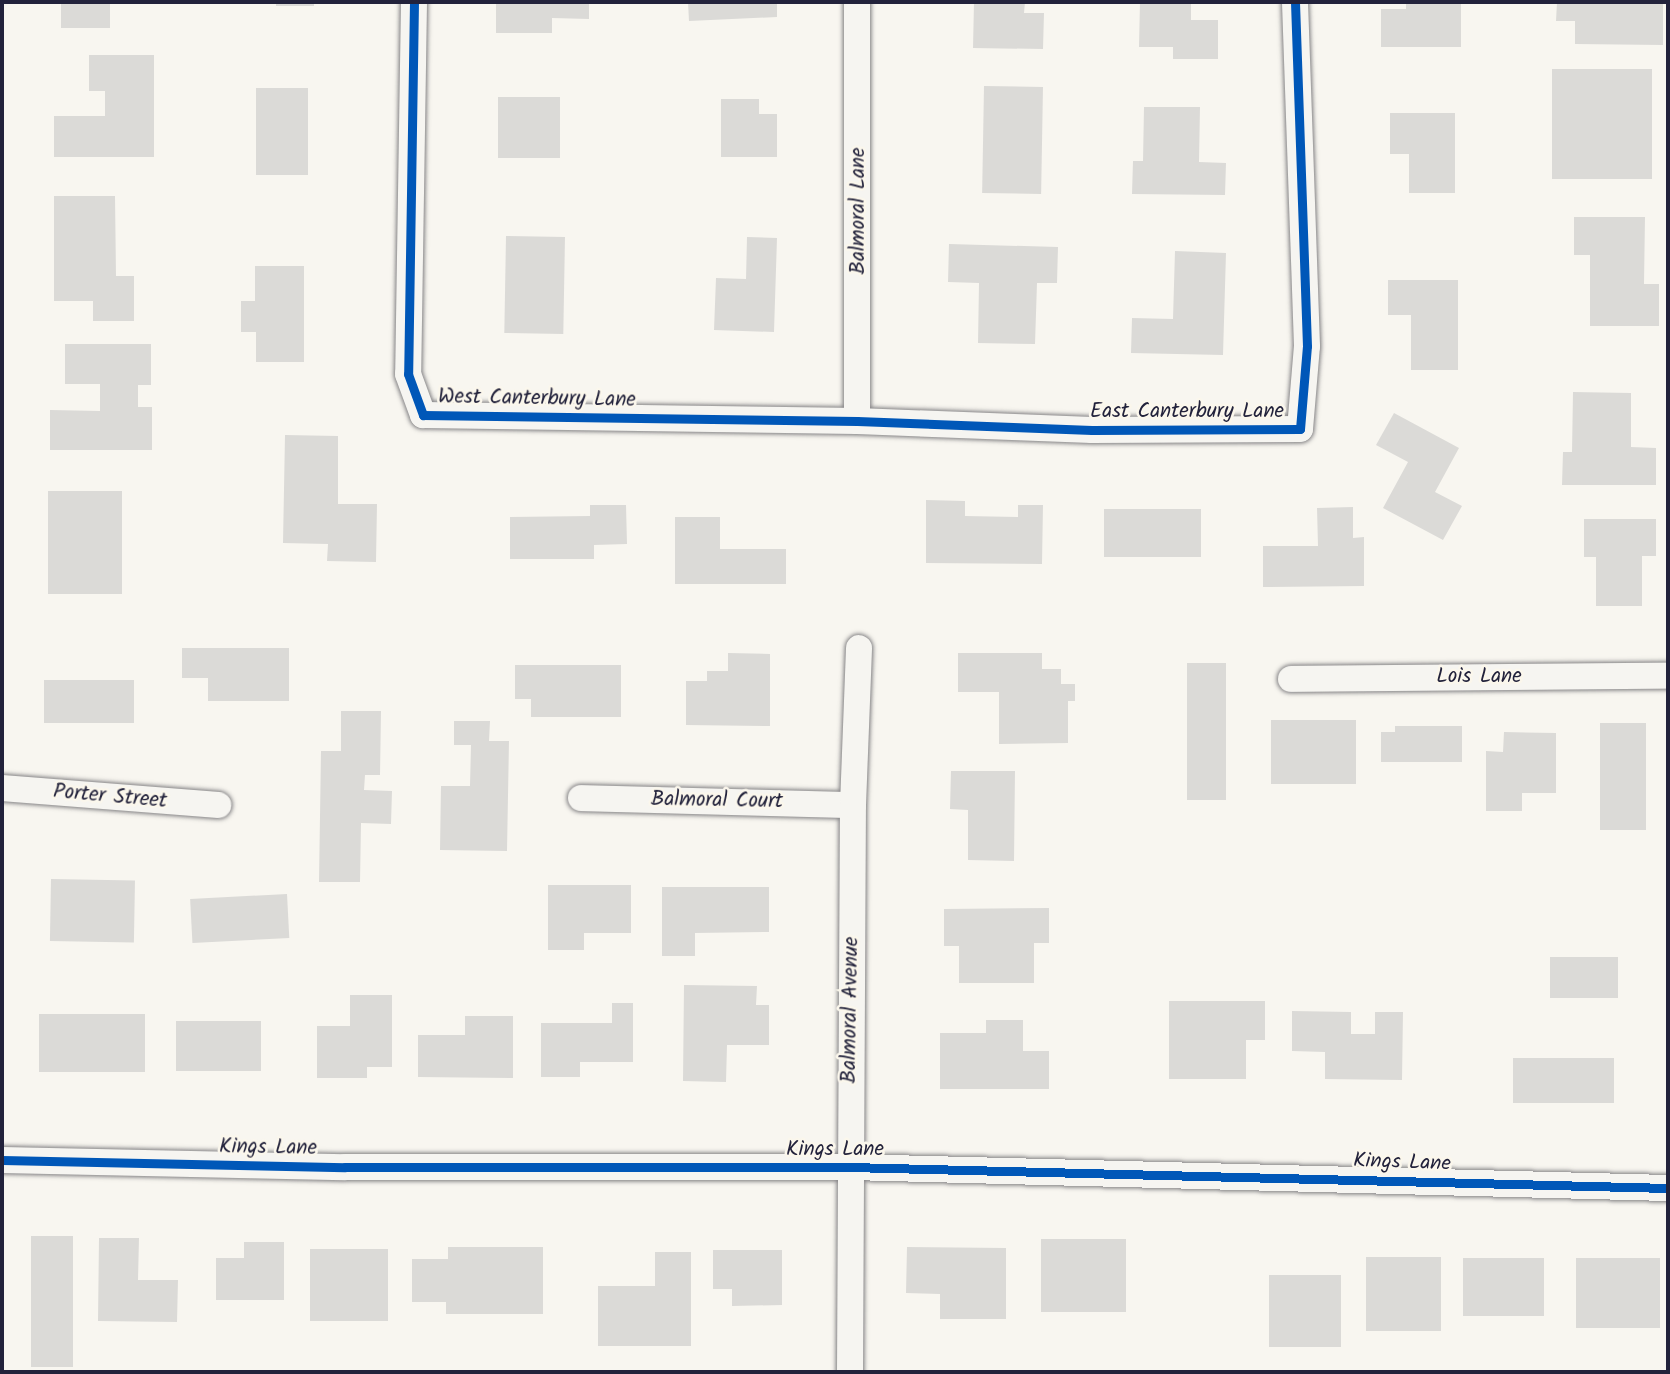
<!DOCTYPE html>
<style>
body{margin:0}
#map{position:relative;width:1670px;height:1374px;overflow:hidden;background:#f8f6f0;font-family:Kalam,sans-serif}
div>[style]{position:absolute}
.building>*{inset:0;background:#dbdad7;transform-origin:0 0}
.roads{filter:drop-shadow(0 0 2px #878688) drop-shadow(0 0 2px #878688)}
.street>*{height:26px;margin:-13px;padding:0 13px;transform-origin:13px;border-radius:13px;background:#f6f5f1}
.cycleway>*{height:9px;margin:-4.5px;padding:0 4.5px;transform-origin:4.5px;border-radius:4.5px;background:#0057b8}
span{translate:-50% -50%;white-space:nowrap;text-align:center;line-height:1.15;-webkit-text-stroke:5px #fbf7ec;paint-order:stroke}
.street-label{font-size:21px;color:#22223b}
.frame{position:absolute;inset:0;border:4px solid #22223b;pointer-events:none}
</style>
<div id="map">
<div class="building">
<div style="left:61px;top:2px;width:49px;height:26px"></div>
<div style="left:276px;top:2px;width:38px;height:4px"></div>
<div style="clip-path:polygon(496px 2px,589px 2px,589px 19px,552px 18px,552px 33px,496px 33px)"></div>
<div style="clip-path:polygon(688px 2px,777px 2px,777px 17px,689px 21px)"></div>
<div style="clip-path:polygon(974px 2px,1025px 2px,1024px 13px,1044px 13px,1043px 49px,973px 48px)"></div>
<div style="clip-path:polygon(1140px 2px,1191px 2px,1191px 20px,1218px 20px,1218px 59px,1173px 59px,1173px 47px,1139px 47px)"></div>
<div style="clip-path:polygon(1406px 2px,1461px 2px,1461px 47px,1381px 47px,1381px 9px,1406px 9px)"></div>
<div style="clip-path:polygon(1557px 2px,1663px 4px,1663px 45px,1575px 44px,1575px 21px,1556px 21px)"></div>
<div style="clip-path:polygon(89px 55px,154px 55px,154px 157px,54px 157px,54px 116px,105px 116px,105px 91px,89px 91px)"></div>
<div style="left:1552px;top:69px;width:100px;height:110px"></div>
<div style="left:984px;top:86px;width:59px;height:107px;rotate:1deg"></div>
<div style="left:256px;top:88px;width:52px;height:87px"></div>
<div style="left:498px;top:97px;width:62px;height:61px"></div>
<div style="clip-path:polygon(721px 99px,759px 99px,759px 114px,777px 114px,777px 157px,721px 157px)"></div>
<div style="clip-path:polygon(1144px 107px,1200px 107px,1199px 162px,1226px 163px,1225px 195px,1132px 194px,1133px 161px,1143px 161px)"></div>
<div style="clip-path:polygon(1390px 113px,1455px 113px,1455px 193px,1409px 193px,1409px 154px,1390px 154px)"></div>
<div style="clip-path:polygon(54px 196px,115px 196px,116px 276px,134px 276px,134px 321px,93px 321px,93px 301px,54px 301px)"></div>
<div style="clip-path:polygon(1574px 217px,1645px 217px,1644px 284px,1659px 284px,1659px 326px,1590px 326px,1590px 255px,1574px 255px)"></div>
<div style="left:506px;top:236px;width:59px;height:97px;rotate:1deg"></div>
<div style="clip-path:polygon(747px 237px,777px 238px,774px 332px,714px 330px,716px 278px,746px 279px)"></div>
<div style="clip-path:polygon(949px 244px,1058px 247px,1057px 283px,1037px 283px,1035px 344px,978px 343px,979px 283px,948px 282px)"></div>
<div style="clip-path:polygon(1175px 251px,1226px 253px,1223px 355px,1131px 353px,1132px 318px,1173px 319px)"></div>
<div style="clip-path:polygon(255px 266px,304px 266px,304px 362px,256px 362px,256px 332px,241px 332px,241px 301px,255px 301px)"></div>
<div style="clip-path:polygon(1388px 280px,1458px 280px,1458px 370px,1411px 370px,1411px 315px,1388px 315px)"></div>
<div style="clip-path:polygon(65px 344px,151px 344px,151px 385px,138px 385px,138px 407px,152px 407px,152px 450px,50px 450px,50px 410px,100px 411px,100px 384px,65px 384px)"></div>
<div style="clip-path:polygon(1573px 392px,1631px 393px,1631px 447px,1656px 448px,1656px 485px,1562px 485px,1563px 452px,1572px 452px)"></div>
<div style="clip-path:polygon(1394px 413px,1459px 448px,1435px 492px,1462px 506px,1443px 540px,1383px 508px,1408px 462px,1376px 445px)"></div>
<div style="clip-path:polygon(285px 435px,338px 436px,338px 504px,377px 504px,376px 562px,327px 561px,328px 544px,283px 543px)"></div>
<div style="left:48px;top:491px;width:74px;height:103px"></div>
<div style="clip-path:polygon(926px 500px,965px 501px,965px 516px,1018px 517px,1018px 505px,1043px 505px,1042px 564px,926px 563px)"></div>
<div style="clip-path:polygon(590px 505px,626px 505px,627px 544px,594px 545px,594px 559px,510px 559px,510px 517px,590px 516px)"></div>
<div style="clip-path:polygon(1353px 507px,1353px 538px,1364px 537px,1364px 586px,1263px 587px,1263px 546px,1318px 546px,1317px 508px)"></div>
<div style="left:1104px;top:509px;width:97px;height:48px"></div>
<div style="clip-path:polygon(675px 517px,720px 517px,720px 549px,786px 549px,786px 584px,675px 584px)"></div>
<div style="clip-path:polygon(1584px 519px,1656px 519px,1656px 556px,1642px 556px,1642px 606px,1596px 606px,1596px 557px,1584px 557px)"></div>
<div style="clip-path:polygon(182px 648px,289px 648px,289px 701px,208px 701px,208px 678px,182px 678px)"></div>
<div style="clip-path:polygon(728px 653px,770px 654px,770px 726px,686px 725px,686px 681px,707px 681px,707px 671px,728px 671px)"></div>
<div style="clip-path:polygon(958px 653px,1042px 653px,1042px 669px,1061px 669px,1061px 684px,1075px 684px,1075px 701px,1068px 701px,1068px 743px,999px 744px,999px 692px,958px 692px)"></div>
<div style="left:1187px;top:663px;width:39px;height:137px"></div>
<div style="clip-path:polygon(515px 665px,621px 665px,621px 717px,531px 717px,531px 699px,515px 699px)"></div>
<div style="left:44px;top:680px;width:90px;height:43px"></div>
<div style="clip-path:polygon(341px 711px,381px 711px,380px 775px,365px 775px,364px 790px,392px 791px,391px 824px,361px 823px,360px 882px,319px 882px,321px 751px,341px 751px)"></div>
<div style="left:1271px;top:720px;width:85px;height:64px"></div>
<div style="clip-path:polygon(454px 721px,490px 721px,489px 741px,509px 741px,507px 851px,440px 850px,441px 786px,470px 786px,471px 745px,454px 745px)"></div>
<div style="left:1600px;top:723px;width:46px;height:107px"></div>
<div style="clip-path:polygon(1395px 726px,1462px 726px,1462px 762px,1381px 762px,1381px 732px,1395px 732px)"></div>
<div style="clip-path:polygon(1504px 732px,1556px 733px,1556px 793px,1522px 793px,1522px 811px,1486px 811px,1486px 751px,1503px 752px)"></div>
<div style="clip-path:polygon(951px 771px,1015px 771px,1014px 861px,968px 860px,968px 810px,950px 809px)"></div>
<div style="left:51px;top:879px;width:84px;height:62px;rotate:1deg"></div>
<div style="clip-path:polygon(548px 885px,631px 885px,631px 933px,584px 933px,584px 950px,548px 950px)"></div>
<div style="clip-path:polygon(662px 887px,769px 887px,769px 932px,695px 933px,695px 956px,662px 956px)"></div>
<div style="left:287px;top:894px;width:44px;height:97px;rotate:87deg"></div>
<div style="clip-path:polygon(1049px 908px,1049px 943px,1034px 943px,1034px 983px,959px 983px,959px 946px,944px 946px,944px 909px)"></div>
<div style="left:1550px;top:957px;width:68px;height:41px"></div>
<div style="clip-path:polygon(684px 985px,757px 986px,756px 1005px,769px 1005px,769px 1045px,727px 1045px,726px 1082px,683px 1081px)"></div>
<div style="clip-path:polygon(350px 995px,392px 995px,392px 1067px,367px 1067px,367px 1078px,317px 1078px,317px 1026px,350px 1026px)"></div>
<div style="clip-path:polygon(1169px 1001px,1265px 1001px,1265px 1040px,1246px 1040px,1246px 1079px,1169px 1079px)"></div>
<div style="clip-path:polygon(612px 1003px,633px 1003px,633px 1062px,580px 1062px,580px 1077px,541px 1077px,541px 1023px,612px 1023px)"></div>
<div style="clip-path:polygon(1292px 1011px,1351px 1012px,1351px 1034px,1375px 1034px,1375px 1012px,1403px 1012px,1402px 1080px,1325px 1079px,1325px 1052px,1292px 1051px)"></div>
<div style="left:39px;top:1014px;width:106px;height:58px"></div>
<div style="clip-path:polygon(465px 1016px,513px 1016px,513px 1078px,418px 1077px,418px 1035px,465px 1035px)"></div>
<div style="clip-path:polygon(986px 1020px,1023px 1020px,1023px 1051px,1049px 1051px,1049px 1089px,940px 1089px,940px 1033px,986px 1033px)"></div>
<div style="left:176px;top:1021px;width:85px;height:50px"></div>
<div style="left:1513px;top:1058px;width:101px;height:45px"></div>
<div style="left:31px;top:1236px;width:42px;height:131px"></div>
<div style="clip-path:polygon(99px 1238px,139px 1238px,138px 1280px,178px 1280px,177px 1322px,98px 1321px)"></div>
<div style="left:1041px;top:1239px;width:85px;height:73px"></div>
<div style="clip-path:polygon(244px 1242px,284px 1242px,284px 1300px,216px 1300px,216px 1258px,244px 1258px)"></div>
<div style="clip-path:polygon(448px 1247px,543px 1247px,543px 1314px,446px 1314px,446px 1302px,412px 1302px,412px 1259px,448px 1259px)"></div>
<div style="clip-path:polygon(907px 1247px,1006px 1248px,1006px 1319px,940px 1319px,940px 1294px,906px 1293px)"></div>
<div style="left:310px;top:1249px;width:78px;height:72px"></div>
<div style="clip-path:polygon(713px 1250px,782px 1250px,782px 1305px,732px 1306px,732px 1289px,713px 1289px)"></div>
<div style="clip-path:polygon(655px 1252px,691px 1252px,691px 1346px,598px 1346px,598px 1286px,655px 1286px)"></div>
<div style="left:1441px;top:1257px;width:74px;height:75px;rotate:90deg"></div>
<div style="left:1463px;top:1258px;width:81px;height:58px"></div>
<div style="left:1576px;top:1258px;width:84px;height:70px"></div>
<div style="left:1269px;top:1275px;width:72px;height:72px"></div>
</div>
<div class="roads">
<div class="street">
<div style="left:414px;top:2px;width:372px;rotate:90.9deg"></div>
<div style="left:408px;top:374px;width:44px;rotate:69.9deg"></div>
<div style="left:423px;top:415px;width:434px;rotate:0.8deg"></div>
<div style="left:857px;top:421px;width:235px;rotate:2.2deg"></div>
<div style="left:1092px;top:430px;width:208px;rotate:-0.3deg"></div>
<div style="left:1300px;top:429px;width:83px;rotate:-85.2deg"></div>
<div style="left:1307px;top:346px;width:344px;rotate:-92deg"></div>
<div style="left:857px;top:2px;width:419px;rotate:90deg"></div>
<div style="left:1291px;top:679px;width:377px;rotate:-0.5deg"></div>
<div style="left:2px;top:788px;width:217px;rotate:4.5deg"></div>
<div style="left:581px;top:798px;width:272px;rotate:1.5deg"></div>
<div style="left:2px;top:1160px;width:343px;rotate:1.2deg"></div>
<div style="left:345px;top:1167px;width:505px"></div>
<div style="left:850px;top:1167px;width:818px;rotate:1.47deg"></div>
<div style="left:850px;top:1372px;width:567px;rotate:-89.7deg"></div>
<div style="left:853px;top:805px;width:157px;rotate:-87.8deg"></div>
</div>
</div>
<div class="cycleway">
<div style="left:414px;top:2px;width:372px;rotate:90.9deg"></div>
<div style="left:408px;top:374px;width:44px;rotate:69.9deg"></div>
<div style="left:423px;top:415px;width:434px;rotate:0.8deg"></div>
<div style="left:857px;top:421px;width:235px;rotate:2.2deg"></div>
<div style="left:1092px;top:430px;width:208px;rotate:-0.3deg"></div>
<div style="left:1300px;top:429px;width:83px;rotate:-85.2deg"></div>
<div style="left:1307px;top:346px;width:344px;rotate:-92deg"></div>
<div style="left:2px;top:1160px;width:343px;rotate:1.2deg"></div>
<div style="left:345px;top:1167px;width:505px"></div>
<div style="left:850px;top:1167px;width:818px;rotate:1.47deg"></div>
</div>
<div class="street-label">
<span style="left:859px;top:211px;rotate:-90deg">Balmoral Lane</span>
<span style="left:537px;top:399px;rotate:1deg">West Canterbury Lane</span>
<span style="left:1187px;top:412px">East Canterbury Lane</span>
<span style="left:1479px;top:677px">Lois Lane</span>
<span style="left:110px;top:797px;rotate:5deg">Porter Street</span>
<span style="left:717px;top:801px;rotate:1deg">Balmoral Court</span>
<span style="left:851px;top:1010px;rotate:-89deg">Balmoral Avenue</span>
<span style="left:268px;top:1148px;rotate:1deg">Kings Lane</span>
<span style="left:835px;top:1150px">Kings Lane</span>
<span style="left:1402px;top:1163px;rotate:2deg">Kings Lane</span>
</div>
<div class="frame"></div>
</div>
